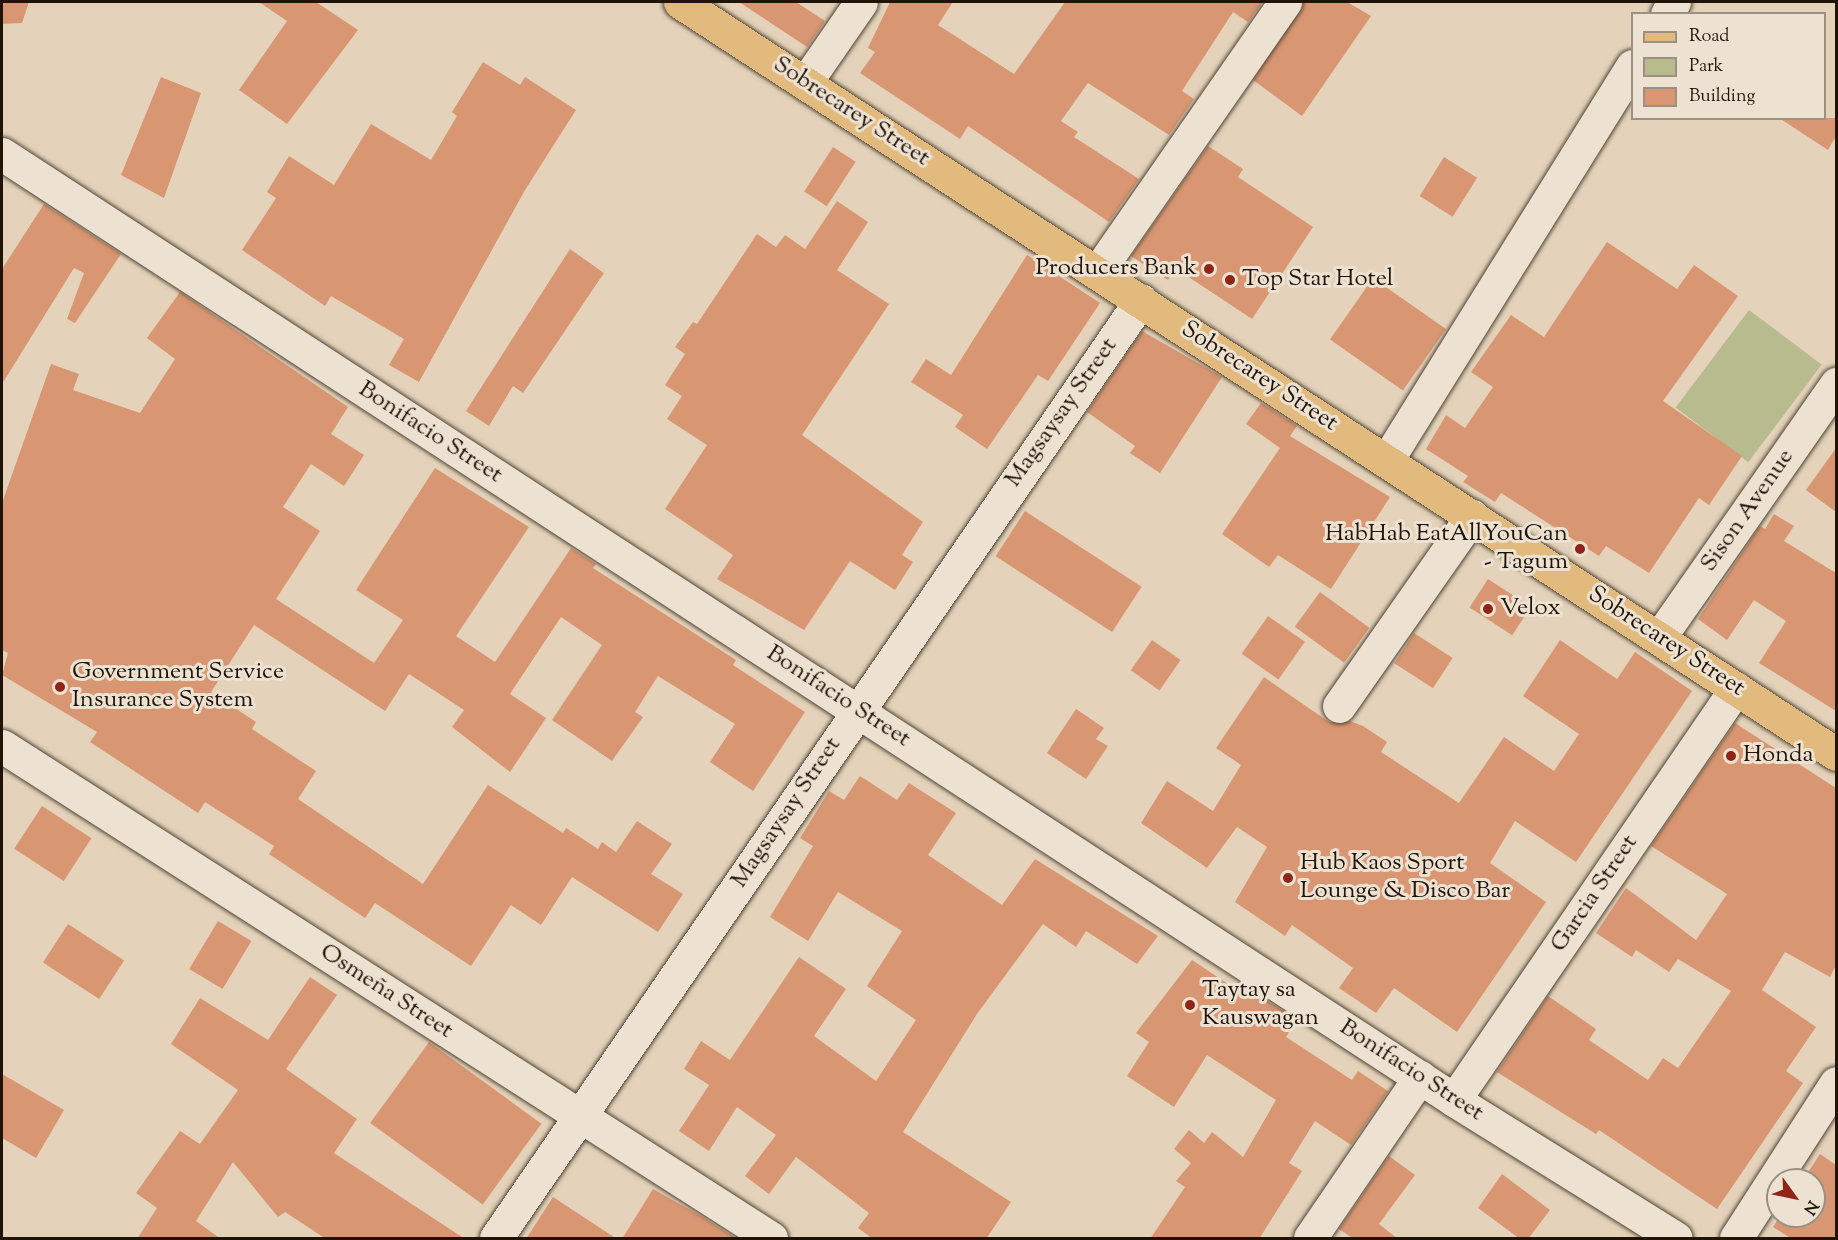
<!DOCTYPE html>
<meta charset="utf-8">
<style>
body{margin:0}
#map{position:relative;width:1838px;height:1240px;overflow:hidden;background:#e4d3ba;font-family:"Sorts Mill Goudy",serif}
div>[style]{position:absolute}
.green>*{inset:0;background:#b8bb8d;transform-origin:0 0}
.building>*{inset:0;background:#d99672;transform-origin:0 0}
.roads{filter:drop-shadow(0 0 2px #504434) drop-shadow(0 0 2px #504434)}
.minor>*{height:33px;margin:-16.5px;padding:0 16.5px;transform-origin:16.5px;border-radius:16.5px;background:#ede2d2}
.major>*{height:33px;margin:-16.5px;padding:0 16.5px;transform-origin:16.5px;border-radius:16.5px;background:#e2ba7d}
.dots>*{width:16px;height:16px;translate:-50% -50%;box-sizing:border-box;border:3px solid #ede2d2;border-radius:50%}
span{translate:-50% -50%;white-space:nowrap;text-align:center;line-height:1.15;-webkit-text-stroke:6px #ede2d2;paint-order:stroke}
.street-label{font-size:24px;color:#1f1407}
.poi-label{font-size:24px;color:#1f1407}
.right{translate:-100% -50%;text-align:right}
.left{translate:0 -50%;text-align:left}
.frame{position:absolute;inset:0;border:3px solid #1f1407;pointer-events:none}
.legend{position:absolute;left:1631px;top:12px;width:195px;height:108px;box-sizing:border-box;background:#ede2d2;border:2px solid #9b9081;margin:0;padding:8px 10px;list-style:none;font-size:18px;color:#1f1407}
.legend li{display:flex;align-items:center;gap:12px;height:30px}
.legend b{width:30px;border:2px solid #9b9081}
.north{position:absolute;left:1766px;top:1168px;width:60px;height:60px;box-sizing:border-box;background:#ede2d2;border:2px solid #9b9081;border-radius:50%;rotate:123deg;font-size:16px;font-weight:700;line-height:24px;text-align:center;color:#1f1407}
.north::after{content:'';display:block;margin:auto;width:21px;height:27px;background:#8f2418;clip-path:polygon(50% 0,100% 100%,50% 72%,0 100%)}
</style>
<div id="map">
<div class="green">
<div style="left:1749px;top:310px;width:91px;height:122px;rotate:37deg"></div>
</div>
<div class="building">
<div style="clip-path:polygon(2px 2px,29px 2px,22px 23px,2px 24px)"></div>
<div style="clip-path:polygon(259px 2px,316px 2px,358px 30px,287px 124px,239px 90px,287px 21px)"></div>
<div style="clip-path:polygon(739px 2px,796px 2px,825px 21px,807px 47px)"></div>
<div style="clip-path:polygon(890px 2px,953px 2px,938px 25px,1014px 74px,1065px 2px,1263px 2px,1248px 22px,1233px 12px,1182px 91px,1194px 99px,1169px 135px,1088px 83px,1061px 121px,1078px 132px,1074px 137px,1139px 179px,1109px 222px,968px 126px,960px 139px,860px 73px,875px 52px,868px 48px)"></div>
<div style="clip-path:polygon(1303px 2px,1347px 2px,1371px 16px,1302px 116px,1253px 80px)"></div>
<div style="clip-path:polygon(483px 62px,520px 85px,525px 77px,576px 110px,525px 190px,419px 382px,389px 365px,404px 339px,331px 296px,325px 306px,242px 250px,276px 198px,267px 192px,289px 156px,334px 185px,371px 124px,431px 160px,457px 116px,452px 112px)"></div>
<div style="clip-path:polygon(161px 77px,201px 93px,164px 198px,121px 175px)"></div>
<div style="clip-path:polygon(1779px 118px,1836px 118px,1836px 136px,1828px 150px)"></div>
<div style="clip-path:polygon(1208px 146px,1243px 169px,1238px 177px,1313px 227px,1252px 319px,1175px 268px,1168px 280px,1131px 256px)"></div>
<div style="left:833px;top:147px;width:27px;height:53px;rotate:33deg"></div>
<div style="left:1444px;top:157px;width:39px;height:46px;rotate:32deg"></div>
<div style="clip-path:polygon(837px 201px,868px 222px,837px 270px,889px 304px,802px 435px,923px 522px,902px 555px,913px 562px,895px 590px,850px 561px,804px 630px,717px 579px,733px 555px,665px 509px,707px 445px,667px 419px,682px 396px,665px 385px,685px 354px,675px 347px,693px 322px,697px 324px,757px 234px,776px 247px,785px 235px,805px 249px)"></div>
<div style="clip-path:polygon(44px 204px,121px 254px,75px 323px,67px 319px,84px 273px,74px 268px,2px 384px,2px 269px)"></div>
<div style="clip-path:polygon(1607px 242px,1677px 289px,1694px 265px,1738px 296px,1663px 401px,1742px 456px,1709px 505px,1699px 498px,1649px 573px,1606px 546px,1599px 556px,1501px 493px,1495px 502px,1463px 482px,1468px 476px,1426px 449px,1446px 415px,1465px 428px,1493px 387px,1471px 372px,1511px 315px,1544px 337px)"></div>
<div style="clip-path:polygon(570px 249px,604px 273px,523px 393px,513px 386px,489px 426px,466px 411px)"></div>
<div style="clip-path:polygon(1027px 255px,1100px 303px,1048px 381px,1038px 375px,987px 449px,955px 427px,963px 415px,911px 382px,926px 359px,951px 375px)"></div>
<div style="left:1373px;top:278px;width:89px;height:75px;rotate:35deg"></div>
<div style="clip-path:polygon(180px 292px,348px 407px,331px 434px,364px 455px,344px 486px,311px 464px,283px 507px,320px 531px,276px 599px,374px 663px,403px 620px,356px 590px,435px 468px,529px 527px,456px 636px,495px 662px,571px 548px,596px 564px,593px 568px,736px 660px,733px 665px,805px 712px,753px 791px,710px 762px,735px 724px,658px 676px,635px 712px,643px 717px,612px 761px,552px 720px,602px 645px,561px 617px,510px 694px,546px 718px,510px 772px,452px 727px,464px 710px,409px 674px,385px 711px,254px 625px,211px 692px,256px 722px,252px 729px,316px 771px,298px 799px,423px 884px,488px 785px,563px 833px,566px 828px,598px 849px,602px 842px,616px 852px,637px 821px,672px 844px,651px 874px,683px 894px,658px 932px,572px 877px,541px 925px,511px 905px,471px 966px,375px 903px,365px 918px,269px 854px,274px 846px,205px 802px,198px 813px,90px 742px,97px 732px,2px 675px,8px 653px,2px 650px,2px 503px,51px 364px,79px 374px,73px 390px,140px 413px,175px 359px,147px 338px)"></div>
<div style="clip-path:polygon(1142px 331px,1222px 377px,1160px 473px,1130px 453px,1135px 446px,1087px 412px)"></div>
<div style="clip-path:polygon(1261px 403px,1297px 426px,1290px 436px,1390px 497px,1331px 589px,1278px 555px,1269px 567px,1222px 534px,1280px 448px,1246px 424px)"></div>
<div style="clip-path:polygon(1836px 448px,1836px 512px,1806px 490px)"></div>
<div style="left:1025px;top:511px;width:139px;height:54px;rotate:33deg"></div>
<div style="clip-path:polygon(1774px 514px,1794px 526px,1784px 541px,1836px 573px,1836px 711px,1759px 663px,1786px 621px,1754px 600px,1727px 640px,1698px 619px,1760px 526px,1765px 529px)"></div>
<div style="left:1488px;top:579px;width:51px;height:34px;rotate:33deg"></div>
<div style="left:1320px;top:592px;width:61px;height:43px;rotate:36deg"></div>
<div style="left:1268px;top:616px;width:45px;height:46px;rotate:35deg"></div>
<div style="left:1414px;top:633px;width:46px;height:36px;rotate:33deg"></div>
<div style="left:1152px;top:640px;width:35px;height:37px;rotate:35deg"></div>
<div style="clip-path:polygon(1560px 640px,1617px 679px,1635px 652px,1692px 691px,1576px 862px,1515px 821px,1490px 863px,1546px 902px,1457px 1032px,1394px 988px,1376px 1013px,1339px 988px,1353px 968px,1292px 925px,1285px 936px,1235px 902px,1267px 847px,1237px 827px,1207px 868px,1141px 823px,1167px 781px,1213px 811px,1241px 765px,1216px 748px,1264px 677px,1329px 722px,1350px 721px,1363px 726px,1387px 742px,1381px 752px,1459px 803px,1504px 737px,1554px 771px,1579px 734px,1523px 696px)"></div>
<div style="clip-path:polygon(1076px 709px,1104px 728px,1096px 739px,1108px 746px,1086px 779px,1047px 753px)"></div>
<div style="clip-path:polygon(1735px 723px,1836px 788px,1836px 965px,1830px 977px,1785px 952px,1762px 990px,1816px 1027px,1786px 1071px,1803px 1083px,1717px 1209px,1599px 1130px,1596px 1134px,1497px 1072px,1548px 996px,1596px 1029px,1589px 1040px,1648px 1080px,1663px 1058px,1678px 1068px,1731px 991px,1678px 959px,1669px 972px,1636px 950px,1632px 957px,1596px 933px,1626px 888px,1696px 940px,1727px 894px,1651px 846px)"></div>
<div style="clip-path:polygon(860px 776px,897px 800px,909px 783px,956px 813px,928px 855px,1002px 905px,1035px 859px,1158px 936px,1137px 964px,1086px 931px,1076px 947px,1043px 924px,977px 1014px,903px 1132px,1011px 1202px,986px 1239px,873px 1239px,858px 1228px,869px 1213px,796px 1157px,769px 1194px,745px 1176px,776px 1135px,737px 1107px,709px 1151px,679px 1131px,709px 1085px,684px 1069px,701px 1041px,730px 1060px,799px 957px,846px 989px,814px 1036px,876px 1081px,916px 1020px,867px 986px,902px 931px,838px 892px,808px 941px,770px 917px,813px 846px,800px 838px,829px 791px,844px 800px)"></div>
<div style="left:42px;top:806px;width:59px;height:51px;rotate:33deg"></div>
<div style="left:218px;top:921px;width:39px;height:56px;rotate:31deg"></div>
<div style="left:68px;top:924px;width:67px;height:46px;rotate:33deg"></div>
<div style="clip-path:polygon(1192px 960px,1234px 988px,1238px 982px,1297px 1020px,1286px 1037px,1352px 1080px,1358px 1071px,1388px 1091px,1351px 1145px,1315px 1121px,1289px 1163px,1302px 1171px,1259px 1239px,1150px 1239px,1185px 1187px,1176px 1181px,1191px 1163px,1174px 1149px,1189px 1130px,1204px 1143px,1212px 1132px,1243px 1157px,1276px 1100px,1207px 1055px,1174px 1107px,1127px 1076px,1149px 1042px,1136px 1033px)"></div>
<div style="clip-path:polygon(310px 977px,337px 995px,286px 1069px,357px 1119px,334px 1153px,465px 1239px,326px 1239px,285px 1212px,278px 1217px,233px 1162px,196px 1221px,221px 1239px,137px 1239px,157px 1208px,136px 1193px,180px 1131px,200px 1144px,238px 1090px,171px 1044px,200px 998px,268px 1040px)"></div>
<div style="left:429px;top:1042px;width:139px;height:100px;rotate:36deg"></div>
<div style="clip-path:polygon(2px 1074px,64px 1110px,36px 1158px,2px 1138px)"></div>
<div style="clip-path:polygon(1820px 1154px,1836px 1165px,1836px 1239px,1792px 1239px,1773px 1227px,1780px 1216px,1814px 1216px,1814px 1180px,1803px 1180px)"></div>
<div style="clip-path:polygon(1389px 1156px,1415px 1175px,1379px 1224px,1398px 1239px,1354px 1239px,1339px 1229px)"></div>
<div style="clip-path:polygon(1502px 1174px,1550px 1210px,1528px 1239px,1520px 1239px,1478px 1208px)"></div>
<div style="clip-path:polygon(653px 1189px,701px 1216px,737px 1239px,622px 1239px)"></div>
<div style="clip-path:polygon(553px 1197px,617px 1239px,526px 1239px)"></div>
</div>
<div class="roads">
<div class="minor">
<div style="left:1667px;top:14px;width:14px;rotate:-60deg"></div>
<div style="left:805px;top:83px;width:98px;rotate:-55.3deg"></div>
<div style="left:2px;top:154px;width:1733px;rotate:33.08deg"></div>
<div style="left:1454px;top:1100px;width:261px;rotate:31.9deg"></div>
<div style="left:1098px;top:271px;width:328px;rotate:-55.2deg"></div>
<div style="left:1387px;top:460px;width:464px;rotate:-58.1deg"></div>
<div style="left:1659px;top:638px;width:310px;rotate:-55.1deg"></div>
<div style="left:1339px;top:706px;width:232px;rotate:-55deg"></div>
<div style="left:2px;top:746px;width:913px;rotate:32.61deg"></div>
<div style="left:1454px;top:1100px;width:499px;rotate:-55.6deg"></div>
<div style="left:496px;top:1238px;width:1138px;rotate:-55.49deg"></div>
<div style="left:1310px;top:1238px;width:195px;rotate:-55.7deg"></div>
<div style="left:1736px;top:1238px;width:184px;rotate:-57.2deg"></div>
</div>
<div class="major">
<div style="left:680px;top:2px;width:1379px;rotate:33.04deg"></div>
</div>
</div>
<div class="dots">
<div style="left:1209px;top:269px;background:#8f2418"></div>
<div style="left:1230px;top:280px;background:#8f2418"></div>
<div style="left:1580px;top:549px;background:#8f2418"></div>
<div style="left:1488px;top:609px;background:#8f2418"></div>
<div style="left:60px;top:687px;background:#8f2418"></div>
<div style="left:1731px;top:756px;background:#8f2418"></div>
<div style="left:1288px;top:878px;background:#8f2418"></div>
<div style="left:1190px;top:1005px;background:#8f2418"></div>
</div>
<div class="street-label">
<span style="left:851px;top:112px;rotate:33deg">Sobrecarey Street</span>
<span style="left:1259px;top:377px;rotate:33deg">Sobrecarey Street</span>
<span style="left:1062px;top:413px;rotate:-55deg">Magsaysay Street</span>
<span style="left:430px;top:433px;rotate:33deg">Bonifacio Street</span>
<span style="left:1748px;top:511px;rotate:-55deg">Sison Avenue</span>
<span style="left:1666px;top:642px;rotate:33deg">Sobrecarey Street</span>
<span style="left:838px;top:697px;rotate:33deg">Bonifacio Street</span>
<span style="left:787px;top:813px;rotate:-56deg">Magsaysay Street</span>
<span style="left:1595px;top:894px;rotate:-56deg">Garcia Street</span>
<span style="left:386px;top:992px;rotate:33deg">Osmeña Street</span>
<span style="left:1411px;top:1071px;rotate:33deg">Bonifacio Street</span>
</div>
<div class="poi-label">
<span class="right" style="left:1197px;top:269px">Producers Bank</span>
<span class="left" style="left:1242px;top:280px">Top Star Hotel</span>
<span class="right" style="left:1568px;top:549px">HabHab EatAllYouCan<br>- Tagum</span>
<span class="left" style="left:1500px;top:609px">Velox</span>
<span class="left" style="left:72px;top:687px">Government Service<br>Insurance System</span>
<span class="left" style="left:1743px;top:756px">Honda</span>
<span class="left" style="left:1300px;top:878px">Hub Kaos Sport<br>Lounge &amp; Disco Bar</span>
<span class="left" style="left:1202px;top:1005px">Taytay sa<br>Kauswagan</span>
</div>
<div class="frame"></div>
<ul class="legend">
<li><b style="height:8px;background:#e2ba7d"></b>Road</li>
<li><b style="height:16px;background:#b8bb8d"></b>Park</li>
<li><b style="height:16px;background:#d99672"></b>Building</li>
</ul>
<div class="north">N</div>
</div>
